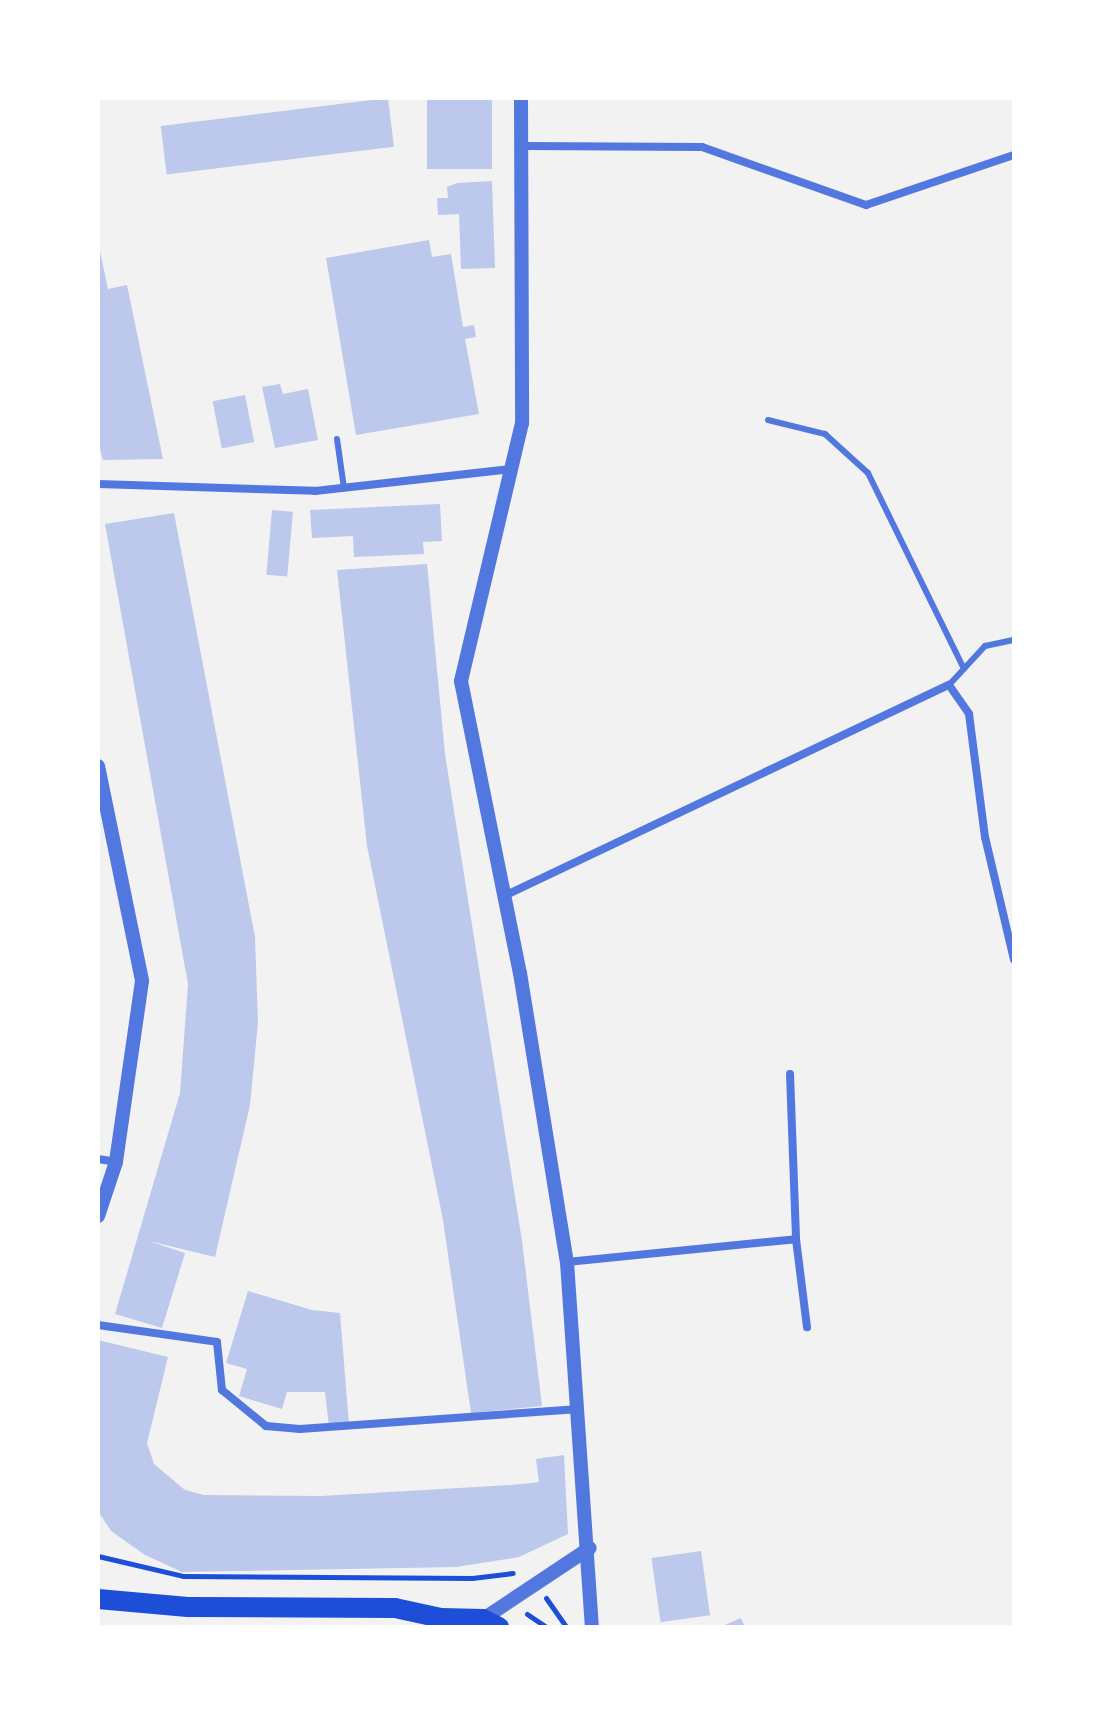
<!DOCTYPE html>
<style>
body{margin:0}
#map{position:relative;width:1112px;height:1725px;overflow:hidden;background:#f2f2f2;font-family:"Open Sans",sans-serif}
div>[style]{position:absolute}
.building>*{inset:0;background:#bdc9ec;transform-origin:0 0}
.path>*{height:5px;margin:-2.5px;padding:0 2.5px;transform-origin:2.5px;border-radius:2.5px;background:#1d4ed8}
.service>*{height:6px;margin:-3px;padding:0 3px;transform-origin:3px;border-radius:3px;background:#5277de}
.minor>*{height:8px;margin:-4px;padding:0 4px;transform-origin:4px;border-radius:4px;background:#5277de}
.tertiary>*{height:14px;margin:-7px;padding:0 7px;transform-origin:7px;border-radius:7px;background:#5277de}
.primary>*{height:20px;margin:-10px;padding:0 10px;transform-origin:10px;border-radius:10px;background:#1d4ed8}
span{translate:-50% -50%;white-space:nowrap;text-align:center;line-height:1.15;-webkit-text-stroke:8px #fff;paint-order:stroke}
.frame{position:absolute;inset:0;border:100px solid #fff;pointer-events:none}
</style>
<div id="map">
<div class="building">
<div style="left:388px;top:98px;width:49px;height:229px;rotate:83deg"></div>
<div style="left:427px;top:98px;width:65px;height:71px"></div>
<div style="clip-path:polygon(492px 181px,495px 268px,461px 269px,459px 214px,438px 215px,437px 198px,448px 198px,447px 187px,457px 183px)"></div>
<div style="clip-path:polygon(429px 240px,432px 257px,451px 254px,463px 327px,474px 325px,476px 337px,465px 339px,479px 414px,356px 435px,326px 258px)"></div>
<div style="clip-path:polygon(98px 242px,108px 289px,127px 285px,163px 459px,103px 460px,98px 442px)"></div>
<div style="clip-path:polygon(280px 384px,283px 394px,308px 389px,318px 440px,275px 448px,262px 387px)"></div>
<div style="left:245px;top:395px;width:48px;height:33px;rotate:79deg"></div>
<div style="clip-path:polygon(440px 504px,442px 541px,423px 542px,424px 554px,354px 557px,353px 536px,312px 538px,310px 510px)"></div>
<div style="left:272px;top:510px;width:21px;height:65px;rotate:5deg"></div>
<div style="clip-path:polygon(174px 513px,255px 937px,258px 1023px,250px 1105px,215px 1257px,149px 1241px,185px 1253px,162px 1328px,115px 1314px,180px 1093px,188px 984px,105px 524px)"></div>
<div style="clip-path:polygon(427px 564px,445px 754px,522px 1241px,542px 1406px,471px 1413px,443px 1220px,367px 846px,337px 570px)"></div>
<div style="clip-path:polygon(248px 1291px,312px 1310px,340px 1313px,349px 1425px,329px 1426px,325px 1392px,287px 1392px,282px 1409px,239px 1396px,247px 1369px,226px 1363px)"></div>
<div style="clip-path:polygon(98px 1340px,168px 1357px,147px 1443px,154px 1464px,185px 1490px,204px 1495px,321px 1496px,512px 1485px,539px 1482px,536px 1459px,564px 1455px,568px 1534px,519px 1557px,456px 1567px,182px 1572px,145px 1555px,111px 1531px,98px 1511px)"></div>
<div style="left:701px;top:1551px;width:65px;height:50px;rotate:82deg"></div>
<div style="clip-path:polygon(741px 1618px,745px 1627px,720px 1627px)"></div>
</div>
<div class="path">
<div style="left:98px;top:1556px;width:87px;rotate:13.2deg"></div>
<div style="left:183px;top:1576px;width:289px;rotate:0.4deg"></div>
<div style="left:472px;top:1578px;width:41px;rotate:-7deg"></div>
<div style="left:546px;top:1598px;width:35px;rotate:55deg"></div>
<div style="left:527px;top:1614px;width:23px;rotate:34deg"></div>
</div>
<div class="service">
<div style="left:768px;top:420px;width:59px;rotate:13.8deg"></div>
<div style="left:825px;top:434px;width:58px;rotate:42.2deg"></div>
<div style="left:868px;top:473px;width:218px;rotate:63.9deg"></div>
<div style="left:337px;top:439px;width:49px;rotate:81.9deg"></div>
<div style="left:949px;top:685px;width:53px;rotate:-47.3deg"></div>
<div style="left:985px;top:646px;width:30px;rotate:-12deg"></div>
</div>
<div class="minor">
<div style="left:523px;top:146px;width:179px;rotate:0.3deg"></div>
<div style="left:702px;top:147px;width:174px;rotate:19.5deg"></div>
<div style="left:866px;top:205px;width:156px;rotate:-18.7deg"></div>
<div style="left:98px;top:484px;width:217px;rotate:1.8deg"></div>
<div style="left:315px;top:491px;width:198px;rotate:-6.4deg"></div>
<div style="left:502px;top:897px;width:495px;rotate:-25.4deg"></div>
<div style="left:949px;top:685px;width:35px;rotate:55deg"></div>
<div style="left:969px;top:714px;width:124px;rotate:82.6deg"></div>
<div style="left:985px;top:837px;width:126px;rotate:76.7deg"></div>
<div style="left:790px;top:1074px;width:165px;rotate:87.9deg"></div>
<div style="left:796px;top:1239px;width:89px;rotate:82.9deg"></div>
<div style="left:98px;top:1159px;width:18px;rotate:9deg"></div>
<div style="left:567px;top:1262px;width:230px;rotate:-5.7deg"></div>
<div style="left:98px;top:1325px;width:120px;rotate:8.1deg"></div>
<div style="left:217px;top:1342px;width:48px;rotate:84.1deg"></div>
<div style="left:222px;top:1390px;width:57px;rotate:39.3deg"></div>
<div style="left:266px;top:1426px;width:34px;rotate:5deg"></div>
<div style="left:300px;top:1429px;width:280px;rotate:-4.1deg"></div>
</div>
<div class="tertiary">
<div style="left:521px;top:98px;width:325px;rotate:89.8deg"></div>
<div style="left:522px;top:423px;width:265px;rotate:103.3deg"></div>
<div style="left:461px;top:681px;width:298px;rotate:78.6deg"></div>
<div style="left:520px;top:973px;width:293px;rotate:80.8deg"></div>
<div style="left:567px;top:1262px;width:366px;rotate:86.1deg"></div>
<div style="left:98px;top:766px;width:219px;rotate:78.4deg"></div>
<div style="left:142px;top:981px;width:183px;rotate:98.2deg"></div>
<div style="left:116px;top:1162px;width:57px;rotate:108.4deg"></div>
<div style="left:483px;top:1619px;width:128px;rotate:-33.6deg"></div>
</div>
<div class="primary">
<div style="left:98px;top:1599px;width:90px;rotate:5.1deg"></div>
<div style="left:188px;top:1607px;width:207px;rotate:0.3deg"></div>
<div style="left:395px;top:1608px;width:47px;rotate:12.3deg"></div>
<div style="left:441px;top:1618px;width:42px;rotate:1.4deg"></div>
<div style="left:483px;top:1619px;width:18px;rotate:27deg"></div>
</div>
<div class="frame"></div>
</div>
